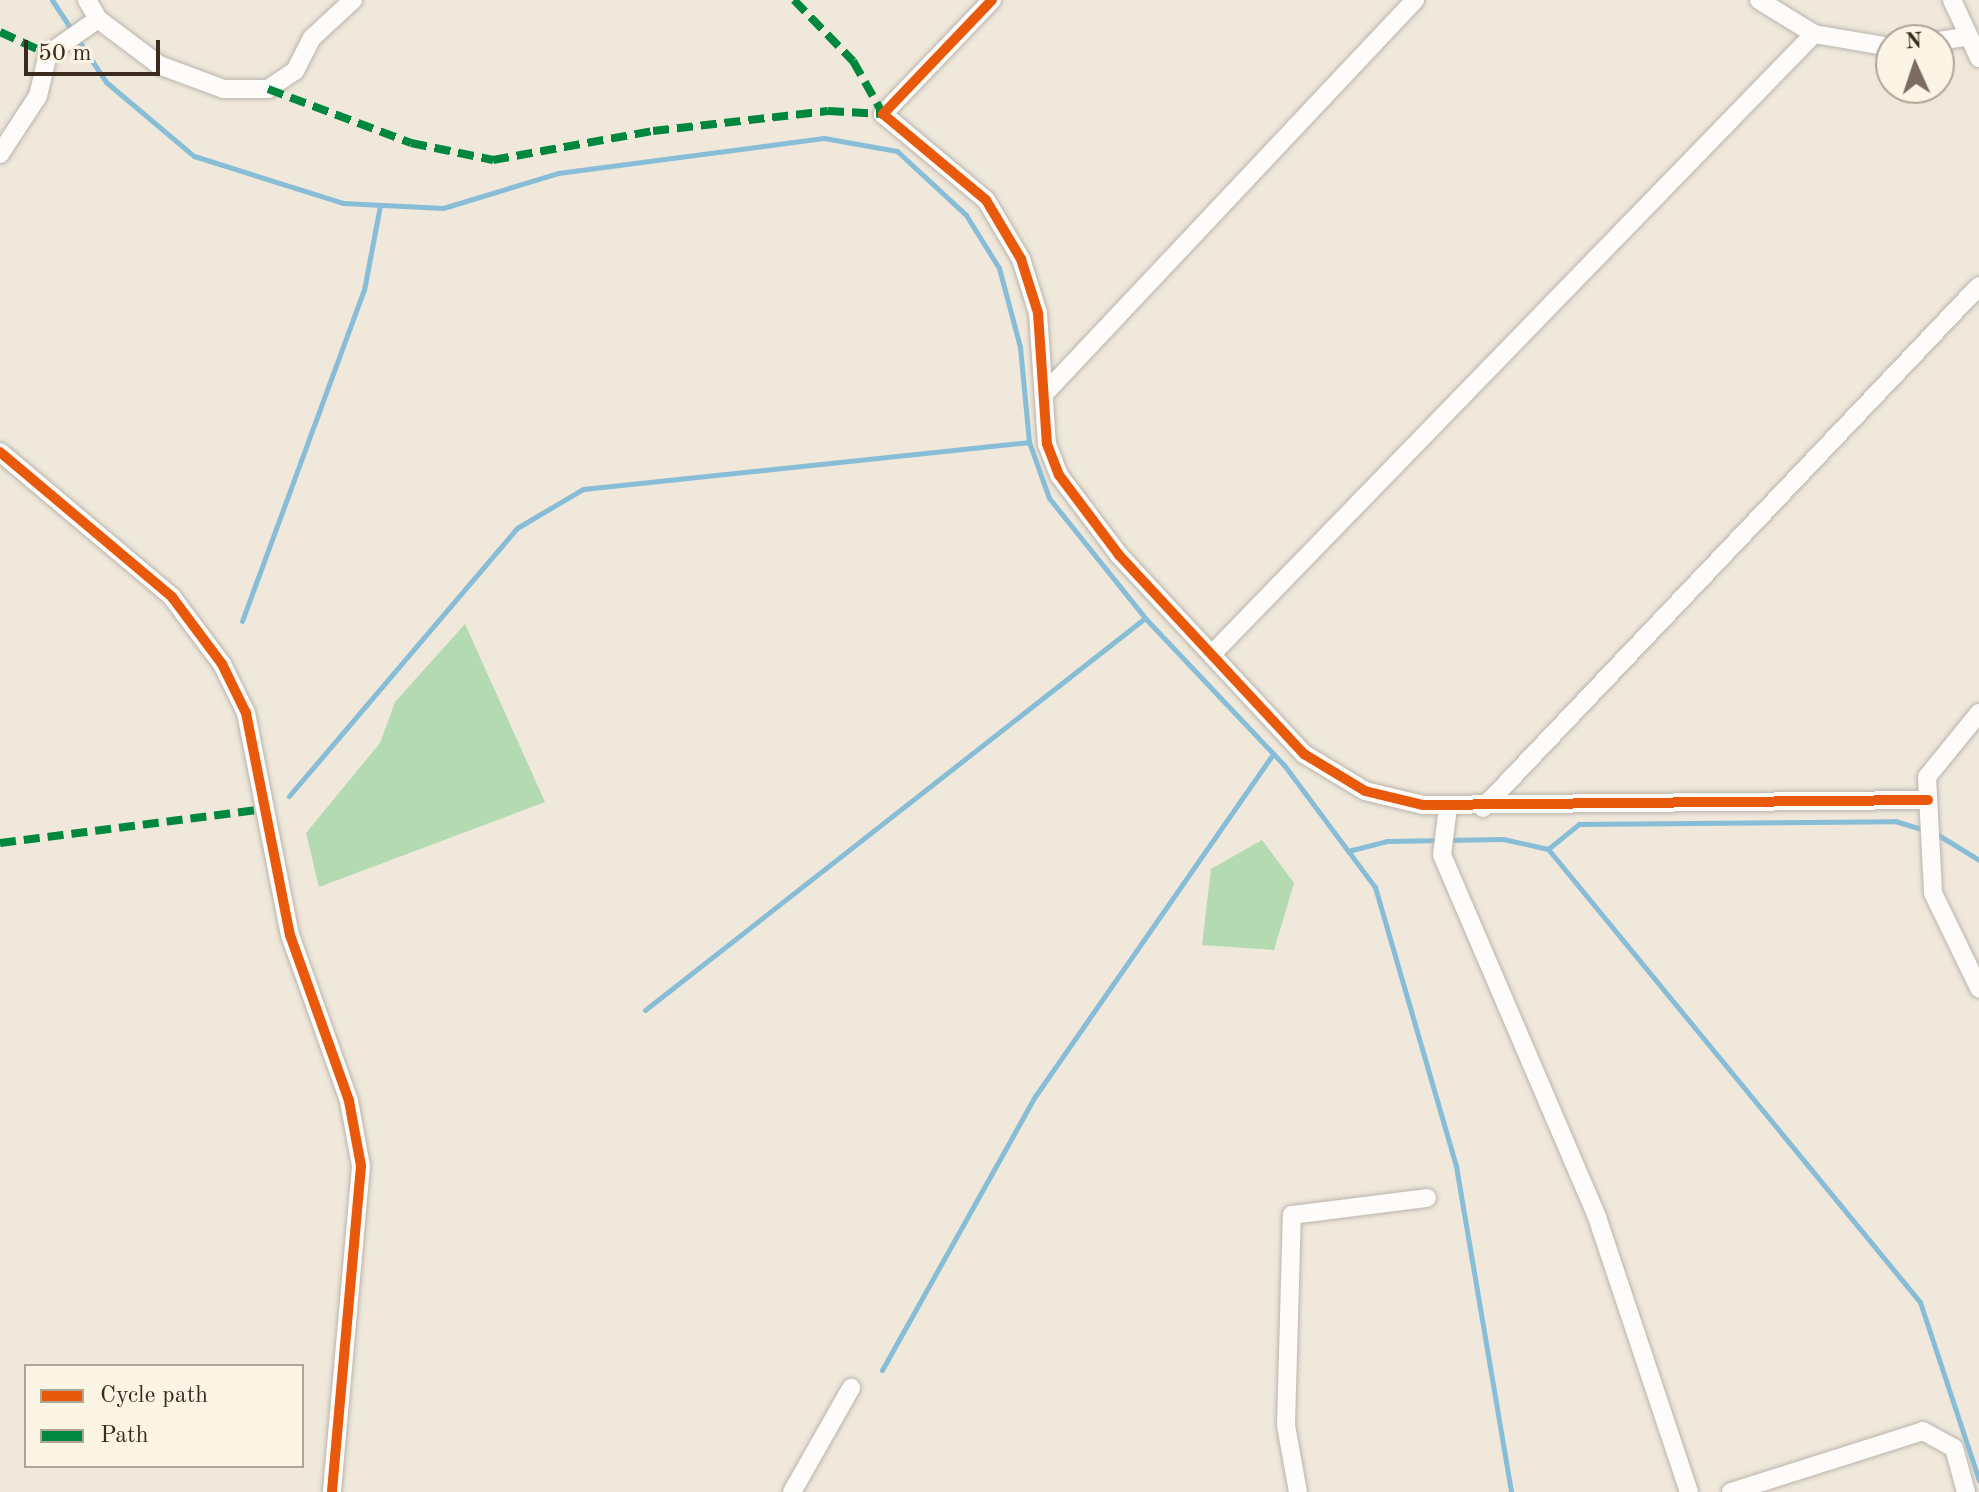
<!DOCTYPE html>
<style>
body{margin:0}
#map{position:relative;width:1979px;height:1492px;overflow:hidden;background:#efe8db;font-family:"Old Standard TT",serif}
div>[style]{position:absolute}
.green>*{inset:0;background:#b3dab0}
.stream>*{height:5px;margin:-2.5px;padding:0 2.5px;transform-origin:2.5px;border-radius:2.5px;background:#87bdd7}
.roads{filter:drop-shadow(0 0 2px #bab4ab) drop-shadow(0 0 2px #bab4ab)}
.minor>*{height:18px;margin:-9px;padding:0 9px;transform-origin:9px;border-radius:9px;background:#fdfcfa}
.quiet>*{height:8px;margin-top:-4px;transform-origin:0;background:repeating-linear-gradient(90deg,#00873e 0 16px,transparent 0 24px)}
.cycleway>*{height:10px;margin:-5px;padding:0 5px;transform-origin:5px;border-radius:5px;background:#e8590c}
span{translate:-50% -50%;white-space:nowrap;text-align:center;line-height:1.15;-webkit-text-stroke:6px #fcf5e5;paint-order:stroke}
.legend{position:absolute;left:24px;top:1364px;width:280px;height:104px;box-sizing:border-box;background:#fcf5e5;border:2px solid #afa495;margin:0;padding:10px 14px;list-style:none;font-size:24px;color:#3b2a1e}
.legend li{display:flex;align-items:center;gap:16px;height:40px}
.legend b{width:40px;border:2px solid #afa495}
.north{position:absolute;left:1875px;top:24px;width:80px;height:80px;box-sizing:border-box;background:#fcf5e5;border:2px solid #afa495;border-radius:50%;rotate:357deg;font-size:22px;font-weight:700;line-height:32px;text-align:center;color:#3b2a1e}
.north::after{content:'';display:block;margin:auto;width:28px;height:36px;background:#7a6c60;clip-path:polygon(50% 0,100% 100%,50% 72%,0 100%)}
.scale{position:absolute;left:24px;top:40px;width:136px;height:36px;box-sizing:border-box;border:4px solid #3b2a1e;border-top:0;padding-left:10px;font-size:24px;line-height:28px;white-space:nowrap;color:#3b2a1e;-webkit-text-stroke:6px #fcf5e5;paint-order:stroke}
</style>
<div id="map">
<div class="green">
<div style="clip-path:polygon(465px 624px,545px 802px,319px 887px,306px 833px,380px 743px,395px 702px)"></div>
<div style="clip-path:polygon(1262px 840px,1294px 883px,1274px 950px,1202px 945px,1211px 869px)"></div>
</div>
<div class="stream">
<div style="left:52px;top:0;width:98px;rotate:56.6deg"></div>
<div style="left:106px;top:82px;width:115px;rotate:40.1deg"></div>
<div style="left:194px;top:156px;width:156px;rotate:17.5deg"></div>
<div style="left:343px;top:203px;width:100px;rotate:2.9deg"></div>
<div style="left:443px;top:208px;width:120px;rotate:-16.9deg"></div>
<div style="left:558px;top:173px;width:268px;rotate:-7.5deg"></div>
<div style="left:824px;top:138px;width:74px;rotate:10.1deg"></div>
<div style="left:897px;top:151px;width:94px;rotate:42.8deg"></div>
<div style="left:966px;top:215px;width:62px;rotate:58.1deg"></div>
<div style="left:999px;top:268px;width:82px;rotate:75.1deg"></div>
<div style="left:1020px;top:347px;width:95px;rotate:84.6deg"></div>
<div style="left:1029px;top:442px;width:59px;rotate:70.3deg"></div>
<div style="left:1049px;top:498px;width:154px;rotate:51.3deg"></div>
<div style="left:1145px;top:618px;width:202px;rotate:46.6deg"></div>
<div style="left:1284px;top:765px;width:152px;rotate:53.3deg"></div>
<div style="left:1375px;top:887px;width:291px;rotate:73.8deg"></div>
<div style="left:1456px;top:1166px;width:331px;rotate:80.4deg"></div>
<div style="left:242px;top:621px;width:353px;rotate:-69.8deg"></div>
<div style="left:364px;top:290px;width:86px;rotate:-79.3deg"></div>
<div style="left:289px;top:796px;width:352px;rotate:-49.6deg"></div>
<div style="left:517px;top:528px;width:77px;rotate:-30.6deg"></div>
<div style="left:583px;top:489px;width:448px;rotate:-6deg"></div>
<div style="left:1935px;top:833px;width:52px;rotate:31.5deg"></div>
<div style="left:1548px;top:849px;width:40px;rotate:-39deg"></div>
<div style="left:1579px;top:824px;width:316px;rotate:-0.5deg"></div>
<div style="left:1895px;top:821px;width:31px;rotate:17deg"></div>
<div style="left:1348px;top:851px;width:40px;rotate:-14.4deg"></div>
<div style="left:1387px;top:841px;width:116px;rotate:-1deg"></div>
<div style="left:1503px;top:839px;width:46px;rotate:12.5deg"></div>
<div style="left:1548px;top:849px;width:586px;rotate:50.61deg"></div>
<div style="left:1920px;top:1302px;width:188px;rotate:71.7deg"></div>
<div style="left:645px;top:1010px;width:635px;rotate:-38.1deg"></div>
<div style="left:882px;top:1370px;width:315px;rotate:-60.8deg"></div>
<div style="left:1036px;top:1095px;width:415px;rotate:-55.2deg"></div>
</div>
<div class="roads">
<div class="minor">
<div style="left:87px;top:0;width:22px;rotate:60deg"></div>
<div style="left:98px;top:19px;width:76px;rotate:37deg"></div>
<div style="left:159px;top:65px;width:69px;rotate:20.3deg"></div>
<div style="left:224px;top:89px;width:44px"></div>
<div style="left:268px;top:89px;width:32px;rotate:-34deg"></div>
<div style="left:295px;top:71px;width:37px;rotate:-63deg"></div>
<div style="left:312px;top:38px;width:56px;rotate:-42.8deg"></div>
<div style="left:992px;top:0;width:158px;rotate:133.7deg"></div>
<div style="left:883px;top:114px;width:134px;rotate:39.9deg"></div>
<div style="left:986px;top:200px;width:69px;rotate:59.3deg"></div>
<div style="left:1021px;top:259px;width:57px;rotate:72.5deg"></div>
<div style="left:1038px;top:313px;width:131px;rotate:86.1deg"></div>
<div style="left:1047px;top:444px;width:33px;rotate:69deg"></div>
<div style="left:1059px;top:475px;width:100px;rotate:53.1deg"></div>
<div style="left:1119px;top:555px;width:272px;rotate:47.1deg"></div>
<div style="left:1304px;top:754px;width:71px;rotate:31.2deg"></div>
<div style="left:1365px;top:791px;width:60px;rotate:13.6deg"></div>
<div style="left:1423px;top:805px;width:505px;rotate:-0.57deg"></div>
<div style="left:1759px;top:0;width:65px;rotate:31.7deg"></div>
<div style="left:1814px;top:34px;width:78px;rotate:9.6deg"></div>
<div style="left:1952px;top:0;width:64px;rotate:65deg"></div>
<div style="left:1939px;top:41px;width:30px;rotate:-9deg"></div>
<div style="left:0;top:154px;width:69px;rotate:-56.8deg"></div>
<div style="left:38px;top:96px;width:43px;rotate:-76.6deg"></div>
<div style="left:48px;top:54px;width:61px;rotate:-35deg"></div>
<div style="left:1045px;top:393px;width:540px;rotate:-46.73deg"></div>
<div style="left:0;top:452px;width:225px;rotate:40.1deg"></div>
<div style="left:172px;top:597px;width:84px;rotate:53.3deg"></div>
<div style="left:222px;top:664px;width:55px;rotate:63.9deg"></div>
<div style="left:246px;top:713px;width:226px;rotate:78.8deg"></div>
<div style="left:290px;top:935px;width:176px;rotate:70.4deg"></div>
<div style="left:349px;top:1101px;width:66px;rotate:79.5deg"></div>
<div style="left:361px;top:1166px;width:327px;rotate:95.1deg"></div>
<div style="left:1213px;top:653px;width:863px;rotate:-45.85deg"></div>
<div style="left:1979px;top:713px;width:82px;rotate:129.1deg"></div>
<div style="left:1927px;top:777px;width:116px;rotate:87deg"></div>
<div style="left:1933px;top:893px;width:106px;rotate:64.2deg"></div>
<div style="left:1448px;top:807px;width:48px;rotate:97.1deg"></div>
<div style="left:1442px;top:855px;width:394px;rotate:66.8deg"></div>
<div style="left:1597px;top:1217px;width:290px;rotate:71.5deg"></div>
<div style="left:1483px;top:808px;width:720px;rotate:-46.46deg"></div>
<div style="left:792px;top:1492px;width:120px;rotate:-60.4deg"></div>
<div style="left:1298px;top:1492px;width:68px;rotate:-100.2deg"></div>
<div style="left:1286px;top:1425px;width:210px;rotate:-88.4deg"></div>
<div style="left:1292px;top:1215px;width:136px;rotate:-7.2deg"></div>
<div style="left:1731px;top:1492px;width:201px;rotate:-17.6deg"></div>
<div style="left:1923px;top:1431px;width:35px;rotate:29deg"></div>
<div style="left:1954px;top:1448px;width:46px;rotate:74.7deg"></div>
</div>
</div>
<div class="quiet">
<div style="left:794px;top:0;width:85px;rotate:46deg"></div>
<div style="left:853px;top:61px;width:61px;rotate:60.5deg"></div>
<div style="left:0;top:32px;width:53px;rotate:24.6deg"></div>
<div style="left:268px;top:89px;width:153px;rotate:20.7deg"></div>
<div style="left:411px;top:143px;width:84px;rotate:11.7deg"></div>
<div style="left:493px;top:160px;width:163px;rotate:-10.3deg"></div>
<div style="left:653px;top:131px;width:176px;rotate:-6.5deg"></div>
<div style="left:828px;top:111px;width:55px;rotate:3.1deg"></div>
<div style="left:0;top:843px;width:267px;rotate:-7.3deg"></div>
</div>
<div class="cycleway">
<div style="left:992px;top:0;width:158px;rotate:133.7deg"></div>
<div style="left:883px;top:114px;width:134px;rotate:39.9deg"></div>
<div style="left:986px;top:200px;width:69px;rotate:59.3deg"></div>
<div style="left:1021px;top:259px;width:57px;rotate:72.5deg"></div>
<div style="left:1038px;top:313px;width:131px;rotate:86.1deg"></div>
<div style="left:1047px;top:444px;width:33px;rotate:69deg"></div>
<div style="left:1059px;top:475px;width:100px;rotate:53.1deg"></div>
<div style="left:1119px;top:555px;width:272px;rotate:47.1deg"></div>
<div style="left:1304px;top:754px;width:71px;rotate:31.2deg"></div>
<div style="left:1365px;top:791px;width:60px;rotate:13.6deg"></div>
<div style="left:1423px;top:805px;width:505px;rotate:-0.57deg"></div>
<div style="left:0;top:452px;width:225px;rotate:40.1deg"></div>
<div style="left:172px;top:597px;width:84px;rotate:53.3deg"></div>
<div style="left:222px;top:664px;width:55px;rotate:63.9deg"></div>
<div style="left:246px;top:713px;width:226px;rotate:78.8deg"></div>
<div style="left:290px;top:935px;width:176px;rotate:70.4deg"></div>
<div style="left:349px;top:1101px;width:66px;rotate:79.5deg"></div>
<div style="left:361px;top:1166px;width:327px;rotate:95.1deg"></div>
</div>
<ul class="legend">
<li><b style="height:10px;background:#e8590c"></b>Cycle path</li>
<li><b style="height:10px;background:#00873e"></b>Path</li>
</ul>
<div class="north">N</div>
<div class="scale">50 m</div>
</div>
